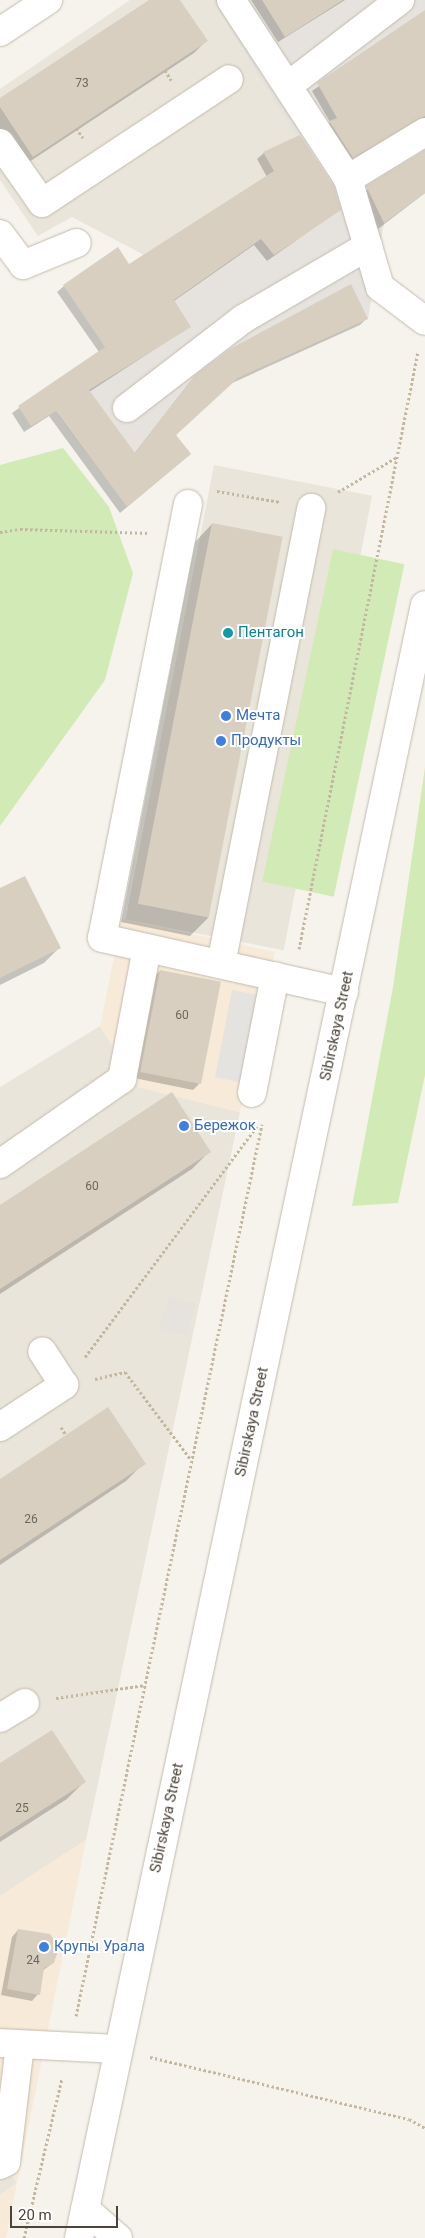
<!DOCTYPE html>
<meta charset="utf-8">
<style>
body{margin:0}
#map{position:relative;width:425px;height:2238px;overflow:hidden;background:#f6f3ec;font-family:Roboto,sans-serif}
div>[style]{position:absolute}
.residential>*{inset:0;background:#eae5da;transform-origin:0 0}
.commercial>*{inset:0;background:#f7ead8}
.industrial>*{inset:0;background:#e6e2dd;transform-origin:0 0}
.green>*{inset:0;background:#d2eab5;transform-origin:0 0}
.parking>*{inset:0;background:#e5e3e0;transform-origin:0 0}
.shadow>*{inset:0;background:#0003}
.building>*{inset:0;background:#d8cfc1;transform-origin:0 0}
.path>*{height:3px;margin-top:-1.5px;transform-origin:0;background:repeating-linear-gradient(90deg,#c4b79f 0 2.5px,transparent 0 5px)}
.roads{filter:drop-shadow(0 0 1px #c2bbae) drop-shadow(0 0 1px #c2bbae)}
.minor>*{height:28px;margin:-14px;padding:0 14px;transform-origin:14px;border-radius:14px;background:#fff}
.dots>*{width:14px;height:14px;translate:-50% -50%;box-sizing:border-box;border:2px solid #fff;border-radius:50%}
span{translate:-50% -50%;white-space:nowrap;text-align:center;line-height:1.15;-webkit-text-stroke:4px #fff;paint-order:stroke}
.number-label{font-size:12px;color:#6e675b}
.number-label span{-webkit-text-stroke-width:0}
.culture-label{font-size:15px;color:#0d838f}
.left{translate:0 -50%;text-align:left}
.shop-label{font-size:15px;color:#366cbe}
.street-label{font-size:15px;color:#4b4439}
.scale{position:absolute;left:10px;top:2206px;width:108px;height:22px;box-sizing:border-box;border:2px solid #4b4439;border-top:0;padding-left:6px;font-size:15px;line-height:18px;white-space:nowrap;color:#4b4439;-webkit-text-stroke:4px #fff;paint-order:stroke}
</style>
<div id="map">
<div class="residential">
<div style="clip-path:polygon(130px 0,212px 0,297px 136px,274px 171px,144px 255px,72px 217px,38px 236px,0 180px,0 89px)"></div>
<div style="left:214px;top:465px;width:161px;height:463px;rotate:11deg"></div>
<div style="clip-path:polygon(100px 1026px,138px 1087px,240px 1112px,86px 1840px,0 1896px,0 1087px)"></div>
<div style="clip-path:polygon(0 2157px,17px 2183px,0 2195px)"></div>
</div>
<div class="commercial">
<div style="clip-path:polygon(122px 919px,275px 952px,240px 1112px,138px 1087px,100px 1026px)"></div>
<div style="clip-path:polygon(86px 1840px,17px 2183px,6px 2238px,0 2238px,0 2195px,17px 2183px,0 2157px,0 1896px)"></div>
</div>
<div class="industrial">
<div style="clip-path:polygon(212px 0,425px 0,425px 193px,384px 223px,368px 319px,238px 378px,176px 435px,191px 454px,127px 507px,59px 416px,43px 389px,174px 300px,144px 255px,274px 171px,263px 152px,296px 136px)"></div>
<div style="left:169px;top:1296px;width:28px;height:33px;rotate:17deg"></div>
</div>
<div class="green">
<div style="clip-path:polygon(63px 448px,109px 507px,133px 573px,105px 680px,0 826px,0 465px)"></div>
<div style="left:333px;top:549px;width:73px;height:340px;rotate:12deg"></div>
<div style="clip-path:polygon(425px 767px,425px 1075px,398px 1203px,352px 1206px,393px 987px)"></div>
</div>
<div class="parking">
<div style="left:232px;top:990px;width:42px;height:89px;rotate:11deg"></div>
</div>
<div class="shadow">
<div style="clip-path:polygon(151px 0,179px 0,206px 41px,194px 53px,20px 168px,0 137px,0 99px)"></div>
<div style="clip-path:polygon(251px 0,345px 0,278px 42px)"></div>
<div style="clip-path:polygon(425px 11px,425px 124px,410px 124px,346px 163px,323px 129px,330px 122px,312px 91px)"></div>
<div style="clip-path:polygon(425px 152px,425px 193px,378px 229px,361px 194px)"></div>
<div style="clip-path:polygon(264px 153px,339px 210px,267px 261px,254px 245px,174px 301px,189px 327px,89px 392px,134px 454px,189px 383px,366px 319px,360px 325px,230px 384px,174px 436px,183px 460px,120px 513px,49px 416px,24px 432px,12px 413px,99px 352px,57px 292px,64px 286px,129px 266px,267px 177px,257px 159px)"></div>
<div style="clip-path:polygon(212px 524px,208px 918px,190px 936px,121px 922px,195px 542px)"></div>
<div style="clip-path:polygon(0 890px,59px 948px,44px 963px,0 985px)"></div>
<div style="clip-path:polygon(160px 971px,199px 1084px,193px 1090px,134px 1078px,153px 978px)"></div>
<div style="clip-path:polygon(209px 1152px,192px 1169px,0 1294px,0 1206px)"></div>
<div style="clip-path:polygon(144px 1463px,126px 1481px,0 1565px,0 1480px)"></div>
<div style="clip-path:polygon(0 1765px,85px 1781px,67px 1799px,0 1842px)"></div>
<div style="clip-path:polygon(18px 1930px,49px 1936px,56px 1941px,57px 1953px,53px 1963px,42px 1971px,38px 1994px,32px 2001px,1px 1995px,12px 1937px)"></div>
</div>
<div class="building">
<div style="clip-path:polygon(149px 0,180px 0,208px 41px,33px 157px,0 107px,0 98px)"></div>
<div style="clip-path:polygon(262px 0,343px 0,285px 37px)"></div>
<div style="clip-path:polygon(425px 10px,425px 116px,353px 158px,329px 121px,337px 118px,317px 83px)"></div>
<div style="clip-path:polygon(300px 135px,334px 186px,341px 210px,274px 255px,261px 239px,174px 300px,191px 327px,89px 390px,135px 453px,195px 375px,230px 349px,351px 284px,368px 319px,238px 378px,176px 435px,191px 454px,127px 507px,56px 411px,31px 426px,18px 406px,105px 347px,63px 285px,118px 247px,129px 264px,274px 171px,263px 152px)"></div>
<div style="clip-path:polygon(425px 150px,425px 193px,384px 223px,366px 186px)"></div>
<div style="left:212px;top:523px;width:72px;height:388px;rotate:11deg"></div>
<div style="clip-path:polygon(25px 876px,61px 948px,0 978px,0 888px)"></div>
<div style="left:160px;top:970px;width:62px;height:104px;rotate:11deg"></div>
<div style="clip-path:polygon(172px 1092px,211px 1152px,0 1289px,0 1205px)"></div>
<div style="clip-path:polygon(108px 1407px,146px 1464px,0 1560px,0 1479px)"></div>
<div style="clip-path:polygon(52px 1730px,86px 1782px,0 1837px,0 1763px)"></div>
<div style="clip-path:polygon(18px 1929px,50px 1934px,59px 1946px,54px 1963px,44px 1968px,40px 1995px,7px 1989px)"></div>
</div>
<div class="path">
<div style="left:165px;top:70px;width:12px;rotate:59deg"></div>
<div style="left:76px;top:128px;width:12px;rotate:55deg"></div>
<div style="left:217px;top:491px;width:64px;rotate:9.9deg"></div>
<div style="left:338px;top:492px;width:69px;rotate:-30.7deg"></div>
<div style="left:0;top:532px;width:20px;rotate:-9deg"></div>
<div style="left:20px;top:529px;width:129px;rotate:1.8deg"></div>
<div style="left:299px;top:949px;width:609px;rotate:-78.73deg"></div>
<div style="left:85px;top:1357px;width:289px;rotate:-53.3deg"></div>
<div style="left:95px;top:1379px;width:31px;rotate:-13deg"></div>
<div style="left:125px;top:1372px;width:110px;rotate:53.1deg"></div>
<div style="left:61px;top:1427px;width:9px;rotate:58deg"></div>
<div style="left:56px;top:1698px;width:90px;rotate:-8.3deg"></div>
<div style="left:76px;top:2016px;width:911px;rotate:-78.22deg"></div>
<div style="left:150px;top:2057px;width:266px;rotate:13.5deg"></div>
<div style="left:409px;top:2119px;width:18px;rotate:29deg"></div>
<div style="left:24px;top:2238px;width:164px;rotate:-76.6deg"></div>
</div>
<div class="roads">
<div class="minor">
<div style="left:231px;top:0;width:214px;rotate:56.8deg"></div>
<div style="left:348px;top:179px;width:113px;rotate:73.5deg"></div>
<div style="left:380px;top:287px;width:56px;rotate:37.1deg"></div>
<div style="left:0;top:32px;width:58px;rotate:-33.7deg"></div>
<div style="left:289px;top:85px;width:140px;rotate:-37.4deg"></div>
<div style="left:0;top:143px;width:73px;rotate:55deg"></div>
<div style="left:42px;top:203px;width:224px;rotate:-33.5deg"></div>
<div style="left:348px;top:179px;width:90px;rotate:-31.4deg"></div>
<div style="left:0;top:234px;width:39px;rotate:53deg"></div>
<div style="left:23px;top:265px;width:58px;rotate:-22.2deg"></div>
<div style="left:127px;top:408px;width:146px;rotate:-37.5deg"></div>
<div style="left:243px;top:319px;width:145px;rotate:-30.3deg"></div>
<div style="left:188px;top:504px;width:442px;rotate:101.2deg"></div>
<div style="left:102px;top:938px;width:248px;rotate:12.6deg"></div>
<div style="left:221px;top:964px;width:465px;rotate:-78.8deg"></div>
<div style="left:252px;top:1093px;width:119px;rotate:-78.9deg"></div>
<div style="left:0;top:1164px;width:149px;rotate:-34.9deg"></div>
<div style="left:122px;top:1079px;width:133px;rotate:-79.2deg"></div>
<div style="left:0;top:1427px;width:77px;rotate:-33.3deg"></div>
<div style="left:64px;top:1385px;width:40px;rotate:-122.9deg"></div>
<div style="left:0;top:1718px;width:29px;rotate:-31deg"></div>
<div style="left:0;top:2043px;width:118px;rotate:2.9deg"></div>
<div style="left:0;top:2165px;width:7px;rotate:-27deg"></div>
<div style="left:6px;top:2162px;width:118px;rotate:-83.2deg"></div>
<div style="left:85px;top:2209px;width:44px;rotate:41.3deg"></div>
<div style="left:79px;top:2238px;width:1669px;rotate:-78.04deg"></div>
</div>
</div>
<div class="dots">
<div style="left:228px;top:633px;background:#0f9aa8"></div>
<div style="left:226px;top:716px;background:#3f7fe0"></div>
<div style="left:221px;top:741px;background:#3f7fe0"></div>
<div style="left:184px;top:1126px;background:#3f7fe0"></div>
<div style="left:44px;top:1947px;background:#3f7fe0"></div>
</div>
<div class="number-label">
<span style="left:82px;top:84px">73</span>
<span style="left:182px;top:1016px">60</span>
<span style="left:92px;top:1187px">60</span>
<span style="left:31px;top:1520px">26</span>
<span style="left:22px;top:1809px">25</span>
<span style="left:33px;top:1961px">24</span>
</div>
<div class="culture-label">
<span class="left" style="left:238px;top:633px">Пентагон</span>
</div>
<div class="shop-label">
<span class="left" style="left:236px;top:716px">Мечта</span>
<span class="left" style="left:231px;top:741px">Продукты</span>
<span class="left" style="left:194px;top:1126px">Бережок</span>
<span class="left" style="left:54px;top:1947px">Крупы Урала</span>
</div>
<div class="street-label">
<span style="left:337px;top:1026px;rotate:-78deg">Sibirskaya Street</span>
<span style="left:252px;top:1422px;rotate:-78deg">Sibirskaya Street</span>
<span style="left:167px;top:1818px;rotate:-78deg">Sibirskaya Street</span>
</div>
<div class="scale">20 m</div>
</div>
